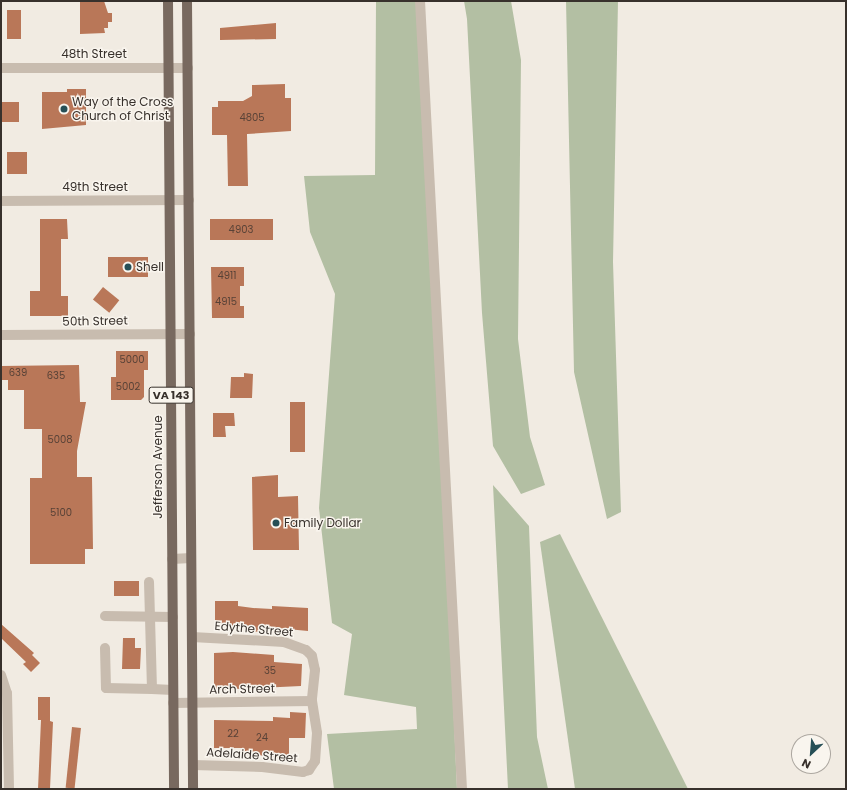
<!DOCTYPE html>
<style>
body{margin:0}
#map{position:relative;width:847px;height:790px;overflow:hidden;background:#f1ebe2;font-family:Poppins,sans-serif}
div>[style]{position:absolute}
.green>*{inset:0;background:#b3bfa3}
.building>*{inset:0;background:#b97758;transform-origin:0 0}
.minor>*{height:10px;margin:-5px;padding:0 5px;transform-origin:5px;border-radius:5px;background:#c8bcaf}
.major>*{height:10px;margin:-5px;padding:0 5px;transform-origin:5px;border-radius:5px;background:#78695f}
.dots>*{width:11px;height:11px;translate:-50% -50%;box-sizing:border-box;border:2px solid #f9f5ee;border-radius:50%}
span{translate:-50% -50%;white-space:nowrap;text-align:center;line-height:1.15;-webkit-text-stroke:3px #f9f5ee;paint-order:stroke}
.number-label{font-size:10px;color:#584237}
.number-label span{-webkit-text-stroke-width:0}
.shield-label span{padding:1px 3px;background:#f9f5ee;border:1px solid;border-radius:3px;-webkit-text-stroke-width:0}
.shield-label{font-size:11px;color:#38312c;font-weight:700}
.street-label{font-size:12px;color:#38312c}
.poi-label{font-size:12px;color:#38312c}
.left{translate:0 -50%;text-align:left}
.frame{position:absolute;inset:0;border:2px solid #38312c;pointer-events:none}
.north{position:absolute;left:791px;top:734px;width:40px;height:40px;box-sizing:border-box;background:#f9f5ee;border:1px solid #aca7a0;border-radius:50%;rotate:206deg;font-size:11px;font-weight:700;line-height:16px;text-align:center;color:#38312c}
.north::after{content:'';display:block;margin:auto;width:14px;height:18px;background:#264f56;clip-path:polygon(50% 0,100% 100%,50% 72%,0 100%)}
</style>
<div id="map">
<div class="green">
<div style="clip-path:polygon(376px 1px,422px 1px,457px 789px,334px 789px,327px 734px,417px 729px,416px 707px,344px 695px,352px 634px,332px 623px,319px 508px,335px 294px,310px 232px,304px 176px,375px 175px)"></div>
<div style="clip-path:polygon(464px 1px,511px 1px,521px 60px,518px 339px,530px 437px,545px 485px,521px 494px,493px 446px,482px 313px,467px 19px)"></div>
<div style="clip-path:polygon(566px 1px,618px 1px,613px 262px,621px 512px,607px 519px,574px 372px)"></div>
<div style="clip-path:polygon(493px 485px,529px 526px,537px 737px,548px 789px,508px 789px)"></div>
<div style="clip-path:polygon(560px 534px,688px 789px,575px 789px,540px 542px)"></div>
</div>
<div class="building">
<div style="clip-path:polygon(104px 1px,108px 13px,112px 13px,112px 22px,108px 22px,108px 28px,104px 28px,105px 33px,80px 34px,80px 2px)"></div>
<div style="left:7px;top:10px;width:14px;height:29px"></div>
<div style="clip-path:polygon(276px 23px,276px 39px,220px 40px,220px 28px)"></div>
<div style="clip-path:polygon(285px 84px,285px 98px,291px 98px,291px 131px,247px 134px,248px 186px,228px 186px,227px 135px,212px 135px,212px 107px,218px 107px,218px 101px,243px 101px,252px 96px,252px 85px)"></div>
<div style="clip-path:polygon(67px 89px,86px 89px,86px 125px,42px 129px,42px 92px,67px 92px)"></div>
<div style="left:1px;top:102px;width:18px;height:20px"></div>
<div style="left:7px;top:152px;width:20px;height:22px"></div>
<div style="clip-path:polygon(40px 219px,67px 219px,68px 239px,61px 239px,61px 296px,68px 296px,68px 316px,30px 316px,30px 291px,40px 291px)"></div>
<div style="left:210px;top:219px;width:63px;height:21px"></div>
<div style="left:108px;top:257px;width:40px;height:20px"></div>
<div style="clip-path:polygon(211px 267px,244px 267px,244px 286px,240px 286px,240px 306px,244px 306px,244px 318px,212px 318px)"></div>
<div style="left:103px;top:287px;width:21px;height:16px;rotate:39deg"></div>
<div style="clip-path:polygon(116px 351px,148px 351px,148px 370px,144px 370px,144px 397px,141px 400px,111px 400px,111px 377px,116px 377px)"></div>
<div style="clip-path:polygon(79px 365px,80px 402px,86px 402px,77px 451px,77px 477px,92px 477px,93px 549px,85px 549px,85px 564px,30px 564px,30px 478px,42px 478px,42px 429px,24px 429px,24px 390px,8px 390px,8px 380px,1px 380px,1px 366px)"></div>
<div style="clip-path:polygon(244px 373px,253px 374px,252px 398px,230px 398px,231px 377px,244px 377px)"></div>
<div style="left:290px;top:402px;width:15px;height:50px"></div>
<div style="clip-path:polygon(213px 413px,234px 413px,235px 426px,225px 426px,226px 437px,213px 437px)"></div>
<div style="clip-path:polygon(278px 475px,278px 497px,298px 496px,299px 550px,253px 550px,252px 477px)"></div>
<div style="left:114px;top:581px;width:25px;height:15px"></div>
<div style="clip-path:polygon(215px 601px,238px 601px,238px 606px,253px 608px,272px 609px,272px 606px,308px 608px,308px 631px,277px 628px,276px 633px,248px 631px,248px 626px,215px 626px)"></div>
<div style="clip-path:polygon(1px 624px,34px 653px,32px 655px,40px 663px,31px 672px,23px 664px,26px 662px,1px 638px)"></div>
<div style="clip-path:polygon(123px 638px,135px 638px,135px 648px,141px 648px,140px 669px,122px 669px)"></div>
<div style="clip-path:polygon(233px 652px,274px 655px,274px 662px,302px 664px,301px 686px,214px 690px,214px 653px)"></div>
<div style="clip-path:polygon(38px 697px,50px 697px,50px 721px,53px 722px,50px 789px,38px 789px,41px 720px,38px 720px)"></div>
<div style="clip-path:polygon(290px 712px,306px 713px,305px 738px,289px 738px,289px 759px,258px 755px,258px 752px,243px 751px,243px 748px,214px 748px,214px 720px,273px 721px,273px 717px,290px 718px)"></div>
<div style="left:72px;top:727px;width:9px;height:61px;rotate:6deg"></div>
</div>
<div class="minor">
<div style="left:420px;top:1px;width:789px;rotate:86.95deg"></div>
<div style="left:1px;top:68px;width:187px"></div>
<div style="left:1px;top:201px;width:188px;rotate:-0.3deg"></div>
<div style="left:1px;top:335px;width:189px;rotate:-0.3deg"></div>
<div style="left:172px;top:559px;width:19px;rotate:-3deg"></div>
<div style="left:149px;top:582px;width:107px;rotate:88.4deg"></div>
<div style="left:152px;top:689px;width:21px;rotate:3deg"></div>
<div style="left:105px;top:616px;width:68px;rotate:0.8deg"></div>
<div style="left:192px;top:637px;width:92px;rotate:3.1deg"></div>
<div style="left:284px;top:642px;width:23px;rotate:20deg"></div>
<div style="left:306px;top:650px;width:8px;rotate:45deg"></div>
<div style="left:312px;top:656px;width:14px;rotate:78deg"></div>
<div style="left:315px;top:670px;width:31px;rotate:96deg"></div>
<div style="left:312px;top:701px;width:32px;rotate:81deg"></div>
<div style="left:317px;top:733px;width:28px;rotate:94deg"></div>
<div style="left:315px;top:761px;width:11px;rotate:124deg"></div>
<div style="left:309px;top:770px;width:6px;rotate:162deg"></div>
<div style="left:303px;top:772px;width:41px;rotate:-173deg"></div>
<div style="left:262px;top:767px;width:69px;rotate:-178.3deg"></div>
<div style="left:105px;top:648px;width:40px;rotate:88.6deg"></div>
<div style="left:106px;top:688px;width:46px;rotate:1.2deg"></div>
<div style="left:1px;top:675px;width:19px;rotate:72deg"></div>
<div style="left:7px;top:693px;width:96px;rotate:88.8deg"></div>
<div style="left:173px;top:703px;width:139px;rotate:-0.8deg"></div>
</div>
<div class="major">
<div style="left:168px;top:1px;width:788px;rotate:89.56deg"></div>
<div style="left:187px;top:1px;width:788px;rotate:89.56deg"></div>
</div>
<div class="dots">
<div style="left:64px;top:109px;background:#264f56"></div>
<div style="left:128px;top:267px;background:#264f56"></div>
<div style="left:276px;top:523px;background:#264f56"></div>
</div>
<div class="number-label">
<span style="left:252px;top:118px">4805</span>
<span style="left:241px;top:230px">4903</span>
<span style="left:227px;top:276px">4911</span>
<span style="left:226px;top:302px">4915</span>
<span style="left:132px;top:360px">5000</span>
<span style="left:18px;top:373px">639</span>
<span style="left:56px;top:376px">635</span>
<span style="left:128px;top:387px">5002</span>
<span style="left:60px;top:440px">5008</span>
<span style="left:61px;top:513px">5100</span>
<span style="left:270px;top:671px">35</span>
<span style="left:233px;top:734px">22</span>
<span style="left:262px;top:738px">24</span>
</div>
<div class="shield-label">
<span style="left:171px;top:395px">VA 143</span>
</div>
<div class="street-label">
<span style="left:94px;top:54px">48th Street</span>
<span style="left:95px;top:187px">49th Street</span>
<span style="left:95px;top:321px;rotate:-1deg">50th Street</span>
<span style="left:158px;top:467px;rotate:-90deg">Jefferson Avenue</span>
<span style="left:254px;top:629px;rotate:5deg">Edythe Street</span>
<span style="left:242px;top:689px;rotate:-1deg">Arch Street</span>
<span style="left:252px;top:755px;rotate:4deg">Adelaide Street</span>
</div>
<div class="poi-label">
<span class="left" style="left:72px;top:109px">Way of the Cross<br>Church of Christ</span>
<span class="left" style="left:136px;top:267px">Shell</span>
<span class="left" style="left:284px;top:523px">Family Dollar</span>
</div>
<div class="frame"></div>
<div class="north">N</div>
</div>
